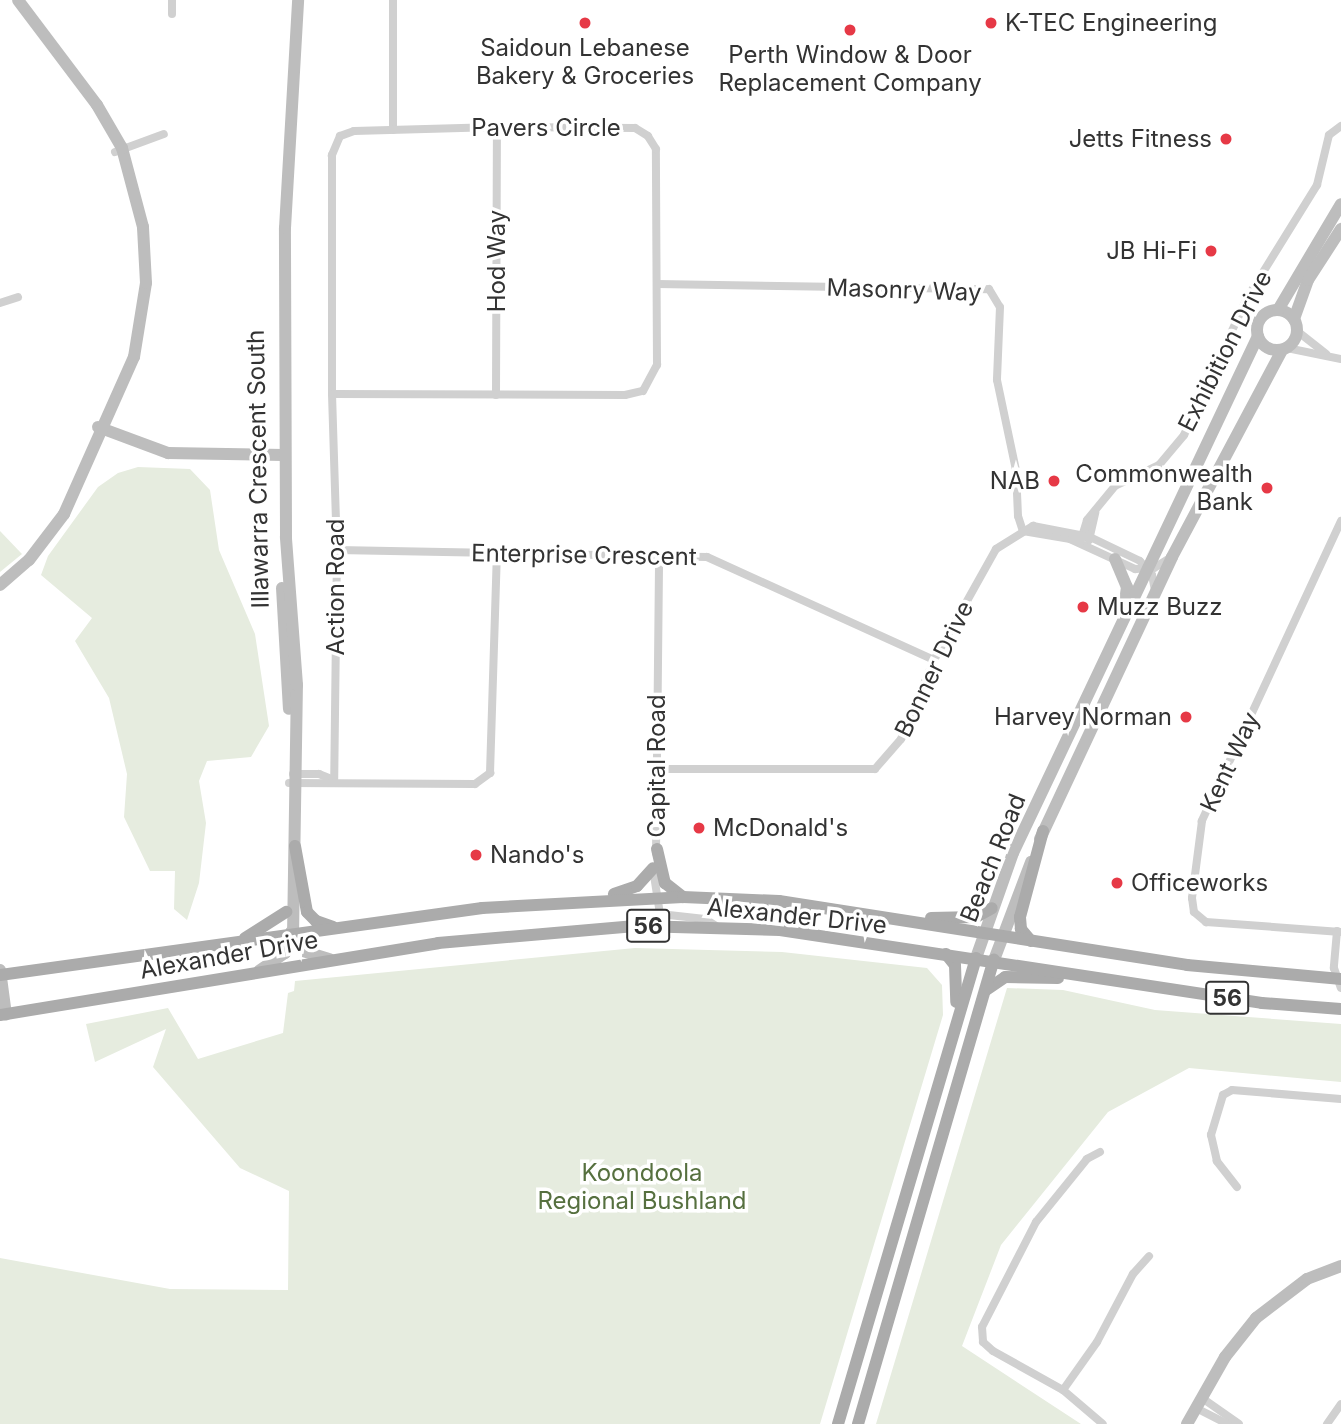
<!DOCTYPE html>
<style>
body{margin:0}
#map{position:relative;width:1341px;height:1424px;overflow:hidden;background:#fff;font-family:Inter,sans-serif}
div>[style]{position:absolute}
.green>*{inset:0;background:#e6ecdf}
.street>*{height:8px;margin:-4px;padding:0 4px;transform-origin:4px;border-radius:4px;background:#d0d0d0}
.secondary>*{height:12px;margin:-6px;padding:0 6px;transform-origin:6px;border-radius:6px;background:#bdbdbd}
.secondary>.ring{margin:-6px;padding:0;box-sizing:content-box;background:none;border:12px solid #bdbdbd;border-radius:50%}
.primary>*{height:12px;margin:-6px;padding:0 6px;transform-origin:6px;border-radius:6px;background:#ababab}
.dots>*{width:19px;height:19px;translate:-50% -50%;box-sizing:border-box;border:4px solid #fff;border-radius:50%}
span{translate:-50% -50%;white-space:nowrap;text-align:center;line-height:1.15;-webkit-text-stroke:7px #fff;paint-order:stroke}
.shield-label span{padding:2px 5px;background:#fff;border:2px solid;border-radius:5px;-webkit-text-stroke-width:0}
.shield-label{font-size:23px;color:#333;font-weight:700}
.poi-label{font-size:24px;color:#333}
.left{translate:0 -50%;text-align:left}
.right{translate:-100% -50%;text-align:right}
.street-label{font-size:24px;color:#333}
.park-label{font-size:24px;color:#56703f}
</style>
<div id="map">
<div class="green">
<div style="clip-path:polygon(138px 467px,190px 469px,210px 490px,219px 550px,255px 634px,269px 726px,251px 757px,207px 761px,199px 781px,206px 823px,199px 883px,187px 920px,174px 909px,175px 871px,150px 871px,124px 817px,127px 774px,109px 698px,75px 641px,92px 618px,41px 575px,48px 556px,98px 487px,118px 473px)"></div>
<div style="clip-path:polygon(0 531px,22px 554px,0 572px)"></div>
<div style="clip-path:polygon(635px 948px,782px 952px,927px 968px,942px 985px,943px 1015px,820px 1424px,0 1424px,0 1258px,170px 1289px,288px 1290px,289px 1191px,240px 1168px,153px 1067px,166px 1029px,95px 1062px,86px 1024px,168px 1008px,198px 1059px,283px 1033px,288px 993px,294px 991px,295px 981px)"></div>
<div style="clip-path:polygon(1007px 988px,1063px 990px,1155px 1010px,1341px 1024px,1341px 1082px,1189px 1068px,1108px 1112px,1001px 1245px,962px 1346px,1081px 1424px,876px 1424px)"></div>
</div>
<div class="street">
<div style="left:393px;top:0;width:130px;rotate:90deg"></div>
<div style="left:172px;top:14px;width:14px;rotate:-90deg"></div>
<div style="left:115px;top:152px;width:52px;rotate:-20.2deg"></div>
<div style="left:657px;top:284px;width:332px;rotate:0.9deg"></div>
<div style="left:989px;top:289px;width:21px;rotate:59deg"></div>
<div style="left:1000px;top:307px;width:73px;rotate:92.4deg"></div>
<div style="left:997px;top:380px;width:92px;rotate:78.1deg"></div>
<div style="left:1016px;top:470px;width:46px;rotate:87.5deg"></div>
<div style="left:1018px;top:516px;width:16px;rotate:72deg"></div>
<div style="left:0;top:303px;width:19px;rotate:-18deg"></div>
<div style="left:1297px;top:331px;width:37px;rotate:38deg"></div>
<div style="left:1287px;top:348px;width:55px;rotate:11.5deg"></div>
<div style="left:332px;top:394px;width:293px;rotate:0.2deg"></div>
<div style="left:625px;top:395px;width:18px;rotate:-13deg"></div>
<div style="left:643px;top:391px;width:30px;rotate:-62deg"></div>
<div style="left:657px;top:365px;width:216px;rotate:-90.3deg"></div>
<div style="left:656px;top:149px;width:15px;rotate:-122deg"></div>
<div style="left:648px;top:136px;width:15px;rotate:-148deg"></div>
<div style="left:635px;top:128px;width:138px;rotate:-179.6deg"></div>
<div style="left:497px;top:127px;width:143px;rotate:178.4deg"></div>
<div style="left:354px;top:131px;width:15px;rotate:160deg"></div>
<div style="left:340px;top:136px;width:21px;rotate:113deg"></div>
<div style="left:332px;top:155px;width:239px;rotate:90deg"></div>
<div style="left:332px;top:394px;width:156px;rotate:88.2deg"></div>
<div style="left:337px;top:550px;width:230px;rotate:90.7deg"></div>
<div style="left:496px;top:395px;width:268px;rotate:-89.8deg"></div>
<div style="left:1341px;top:521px;width:331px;rotate:114.9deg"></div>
<div style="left:1202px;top:821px;width:78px;rotate:97.4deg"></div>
<div style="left:1192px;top:898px;width:14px;rotate:82deg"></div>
<div style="left:1194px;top:912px;width:16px;rotate:40deg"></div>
<div style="left:1206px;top:922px;width:135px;rotate:4.2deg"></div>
<div style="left:1023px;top:531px;width:48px;rotate:9.7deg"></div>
<div style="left:1070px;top:539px;width:72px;rotate:24.8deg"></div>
<div style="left:1135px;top:569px;width:19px;rotate:-3deg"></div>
<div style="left:1154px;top:568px;width:19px;rotate:-32deg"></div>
<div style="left:1089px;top:540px;width:28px;rotate:-77deg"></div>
<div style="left:1080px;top:543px;width:24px;rotate:-73deg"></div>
<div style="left:1087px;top:520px;width:44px;rotate:-50.5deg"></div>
<div style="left:1115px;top:486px;width:49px;rotate:-25.5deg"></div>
<div style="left:1159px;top:465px;width:39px;rotate:-50deg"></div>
<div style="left:1184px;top:435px;width:151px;rotate:-65.3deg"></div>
<div style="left:1247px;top:298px;width:133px;rotate:-58.2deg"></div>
<div style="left:1317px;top:185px;width:51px;rotate:-76.5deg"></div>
<div style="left:1329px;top:135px;width:15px;rotate:-37deg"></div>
<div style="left:337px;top:550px;width:370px;rotate:1.1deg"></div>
<div style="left:707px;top:557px;width:249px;rotate:24.4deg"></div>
<div style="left:656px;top:769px;width:219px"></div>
<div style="left:875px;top:769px;width:40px;rotate:-49deg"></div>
<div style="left:901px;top:739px;width:86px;rotate:-67.3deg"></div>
<div style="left:934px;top:660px;width:127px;rotate:-60.8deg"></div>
<div style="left:996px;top:549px;width:44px;rotate:-31.9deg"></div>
<div style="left:1033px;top:526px;width:58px;rotate:10.9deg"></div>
<div style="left:1090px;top:537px;width:55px;rotate:25.6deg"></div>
<div style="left:1140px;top:561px;width:18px;rotate:49deg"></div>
<div style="left:1152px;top:575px;width:16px;rotate:79deg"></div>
<div style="left:293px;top:774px;width:26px"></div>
<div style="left:319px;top:774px;width:16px;rotate:22deg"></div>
<div style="left:289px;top:783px;width:186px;rotate:0.3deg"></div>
<div style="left:475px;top:784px;width:19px;rotate:-36deg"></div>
<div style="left:490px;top:773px;width:221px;rotate:-88.2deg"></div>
<div style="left:656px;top:853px;width:298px;rotate:-89.4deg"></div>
<div style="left:653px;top:869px;width:46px;rotate:81.2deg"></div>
<div style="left:660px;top:914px;width:45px;rotate:6.3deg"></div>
<div style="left:705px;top:919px;width:13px;rotate:32deg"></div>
<div style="left:1337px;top:931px;width:37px;rotate:95deg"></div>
<div style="left:1334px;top:968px;width:21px;rotate:71deg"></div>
<div style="left:1100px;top:1152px;width:15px;rotate:152deg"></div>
<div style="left:1087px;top:1159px;width:81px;rotate:129deg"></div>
<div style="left:1036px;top:1222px;width:118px;rotate:117.2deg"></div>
<div style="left:982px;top:1327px;width:15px;rotate:86deg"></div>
<div style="left:983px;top:1342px;width:13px;rotate:42deg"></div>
<div style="left:993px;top:1351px;width:80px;rotate:29.1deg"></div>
<div style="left:1063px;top:1390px;width:52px;rotate:40.4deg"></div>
<div style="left:1237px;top:1187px;width:33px;rotate:-128deg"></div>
<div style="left:1217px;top:1161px;width:27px;rotate:-103deg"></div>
<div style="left:1211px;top:1135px;width:42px;rotate:-73.3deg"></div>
<div style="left:1223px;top:1095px;width:10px;rotate:-29deg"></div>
<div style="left:1232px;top:1090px;width:109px;rotate:4.7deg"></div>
<div style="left:1063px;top:1390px;width:59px;rotate:-54.7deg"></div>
<div style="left:1097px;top:1342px;width:77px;rotate:-62.1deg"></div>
<div style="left:1133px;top:1274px;width:24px;rotate:-48deg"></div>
<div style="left:1202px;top:1398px;width:45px;rotate:35.1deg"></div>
<div style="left:1196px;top:1408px;width:36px;rotate:27deg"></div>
<div style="left:1327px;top:1424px;width:24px;rotate:-55deg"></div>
</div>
<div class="secondary">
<div class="ring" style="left:1257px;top:310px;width:28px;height:28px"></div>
<div style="left:1278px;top:310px;width:123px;rotate:-59.3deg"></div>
<div style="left:1294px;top:319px;width:41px;rotate:-70.3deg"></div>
<div style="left:1308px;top:280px;width:61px;rotate:-57.1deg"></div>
<div style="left:98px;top:427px;width:75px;rotate:20.4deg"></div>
<div style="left:168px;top:453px;width:116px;rotate:1deg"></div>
<div style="left:1115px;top:559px;width:30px;rotate:67deg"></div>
<div style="left:1127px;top:587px;width:21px;rotate:98deg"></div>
<div style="left:0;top:585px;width:38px;rotate:-41deg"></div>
<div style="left:29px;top:560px;width:58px;rotate:-52.7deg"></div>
<div style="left:64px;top:514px;width:172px;rotate:-66deg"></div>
<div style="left:134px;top:357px;width:75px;rotate:-80.8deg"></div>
<div style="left:146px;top:283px;width:56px;rotate:-93.1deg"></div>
<div style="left:143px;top:227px;width:82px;rotate:-104.9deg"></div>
<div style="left:122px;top:148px;width:50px;rotate:-120.2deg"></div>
<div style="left:97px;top:105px;width:131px;rotate:-127deg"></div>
<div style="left:282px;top:588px;width:121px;rotate:86.7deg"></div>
<div style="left:1040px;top:839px;width:311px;rotate:-64.9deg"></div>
<div style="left:1172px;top:557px;width:234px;rotate:-62deg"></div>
<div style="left:291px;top:932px;width:22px;rotate:58deg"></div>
<div style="left:303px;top:951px;width:28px;rotate:17deg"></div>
<div style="left:976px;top:958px;width:111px;rotate:-70.6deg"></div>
<div style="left:1013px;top:853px;width:572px;rotate:-64.64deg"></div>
<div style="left:994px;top:960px;width:105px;rotate:-69.3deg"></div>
<div style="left:0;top:970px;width:45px;rotate:82.4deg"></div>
<div style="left:259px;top:971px;width:32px;rotate:-35deg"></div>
<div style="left:285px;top:953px;width:19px;rotate:-65deg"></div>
<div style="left:293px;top:936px;width:251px;rotate:-89.1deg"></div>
<div style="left:297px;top:685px;width:148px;rotate:-94.3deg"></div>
<div style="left:286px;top:537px;width:309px;rotate:-90.2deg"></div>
<div style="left:285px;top:228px;width:228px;rotate:-86.7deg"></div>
<div style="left:1187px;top:1424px;width:77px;rotate:-60.4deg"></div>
<div style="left:1225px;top:1357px;width:50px;rotate:-51.5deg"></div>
<div style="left:1256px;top:1318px;width:64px;rotate:-37.4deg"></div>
<div style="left:1307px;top:1279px;width:36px;rotate:-21deg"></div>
</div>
<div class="primary">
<div style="left:295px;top:846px;width:67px;rotate:79.7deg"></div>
<div style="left:307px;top:912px;width:13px;rotate:45deg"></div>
<div style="left:316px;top:921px;width:18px;rotate:19deg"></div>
<div style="left:657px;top:849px;width:35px;rotate:77deg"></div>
<div style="left:665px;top:883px;width:23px;rotate:38deg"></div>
<div style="left:614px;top:894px;width:24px;rotate:-19deg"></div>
<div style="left:637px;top:886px;width:24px;rotate:-48deg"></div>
<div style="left:931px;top:918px;width:45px;rotate:-1.3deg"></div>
<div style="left:976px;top:917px;width:18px;rotate:-29deg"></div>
<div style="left:245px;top:938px;width:49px;rotate:-32.4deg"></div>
<div style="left:1031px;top:941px;width:16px;rotate:-130deg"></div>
<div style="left:1021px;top:929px;width:12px;rotate:-95deg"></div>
<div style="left:1020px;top:917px;width:89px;rotate:-75deg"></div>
<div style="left:946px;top:954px;width:14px;rotate:51deg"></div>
<div style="left:955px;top:965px;width:37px;rotate:88deg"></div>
<div style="left:0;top:975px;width:487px;rotate:-7.9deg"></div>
<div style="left:482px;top:908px;width:201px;rotate:-3.1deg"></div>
<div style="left:683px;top:897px;width:96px;rotate:2.4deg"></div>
<div style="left:779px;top:901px;width:413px;rotate:8.9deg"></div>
<div style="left:1187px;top:965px;width:155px;rotate:5.2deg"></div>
<div style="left:986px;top:990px;width:23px;rotate:-34deg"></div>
<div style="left:1005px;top:977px;width:53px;rotate:1.1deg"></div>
<div style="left:0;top:1015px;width:444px;rotate:-9.3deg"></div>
<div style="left:438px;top:943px;width:201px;rotate:-4.9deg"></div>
<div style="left:638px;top:926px;width:142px;rotate:1.6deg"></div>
<div style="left:780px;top:930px;width:487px;rotate:8.6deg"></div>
<div style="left:1262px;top:1003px;width:79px;rotate:4.3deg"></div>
<div style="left:838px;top:1424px;width:486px;rotate:-73.5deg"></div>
<div style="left:858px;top:1424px;width:484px;rotate:-73.7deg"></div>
</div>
<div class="dots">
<div style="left:585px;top:23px;background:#e63946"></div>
<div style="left:991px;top:23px;background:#e63946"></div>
<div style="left:850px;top:30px;background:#e63946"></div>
<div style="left:1226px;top:139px;background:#e63946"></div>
<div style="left:1211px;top:251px;background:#e63946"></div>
<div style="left:1054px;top:481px;background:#e63946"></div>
<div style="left:1267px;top:488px;background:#e63946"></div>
<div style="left:1083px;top:607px;background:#e63946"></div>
<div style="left:1186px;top:717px;background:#e63946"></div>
<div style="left:699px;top:828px;background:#e63946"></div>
<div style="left:476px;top:855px;background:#e63946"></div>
<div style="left:1117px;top:883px;background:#e63946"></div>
</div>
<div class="shield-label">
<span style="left:648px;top:926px">56</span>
<span style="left:1227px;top:998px">56</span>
</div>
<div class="poi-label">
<span class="left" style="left:1005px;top:23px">K-TEC Engineering</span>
<span style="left:585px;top:62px">Saidoun Lebanese<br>Bakery &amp; Groceries</span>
<span style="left:850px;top:69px">Perth Window &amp; Door<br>Replacement Company</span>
<span class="right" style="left:1212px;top:139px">Jetts Fitness</span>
<span class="right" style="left:1197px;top:251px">JB Hi-Fi</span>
<span class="right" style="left:1253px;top:488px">Commonwealth<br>Bank</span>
<span class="right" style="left:1040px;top:481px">NAB</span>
<span class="left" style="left:1097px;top:607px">Muzz Buzz</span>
<span class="right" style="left:1172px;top:717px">Harvey Norman</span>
<span class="left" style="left:713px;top:828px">McDonald's</span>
<span class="left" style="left:490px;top:855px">Nando's</span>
<span class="left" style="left:1131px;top:883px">Officeworks</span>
</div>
<div class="street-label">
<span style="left:546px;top:128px">Pavers Circle</span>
<span style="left:497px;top:261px;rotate:-90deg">Hod Way</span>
<span style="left:904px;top:290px;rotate:2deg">Masonry Way</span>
<span style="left:1225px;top:351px;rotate:-63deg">Exhibition Drive</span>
<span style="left:258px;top:469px;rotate:-91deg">Illawarra Crescent South</span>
<span style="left:584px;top:555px;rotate:1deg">Enterprise Crescent</span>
<span style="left:336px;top:587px;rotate:-90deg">Action Road</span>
<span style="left:934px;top:669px;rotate:-64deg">Bonner Drive</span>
<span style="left:1230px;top:762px;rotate:-65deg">Kent Way</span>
<span style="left:657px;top:766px;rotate:-90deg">Capital Road</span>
<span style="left:993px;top:858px;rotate:-68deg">Beach Road</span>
<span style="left:797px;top:916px;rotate:6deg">Alexander Drive</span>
<span style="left:229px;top:955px;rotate:-10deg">Alexander Drive</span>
</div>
<div class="park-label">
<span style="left:642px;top:1187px">Koondoola<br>Regional Bushland</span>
</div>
</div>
